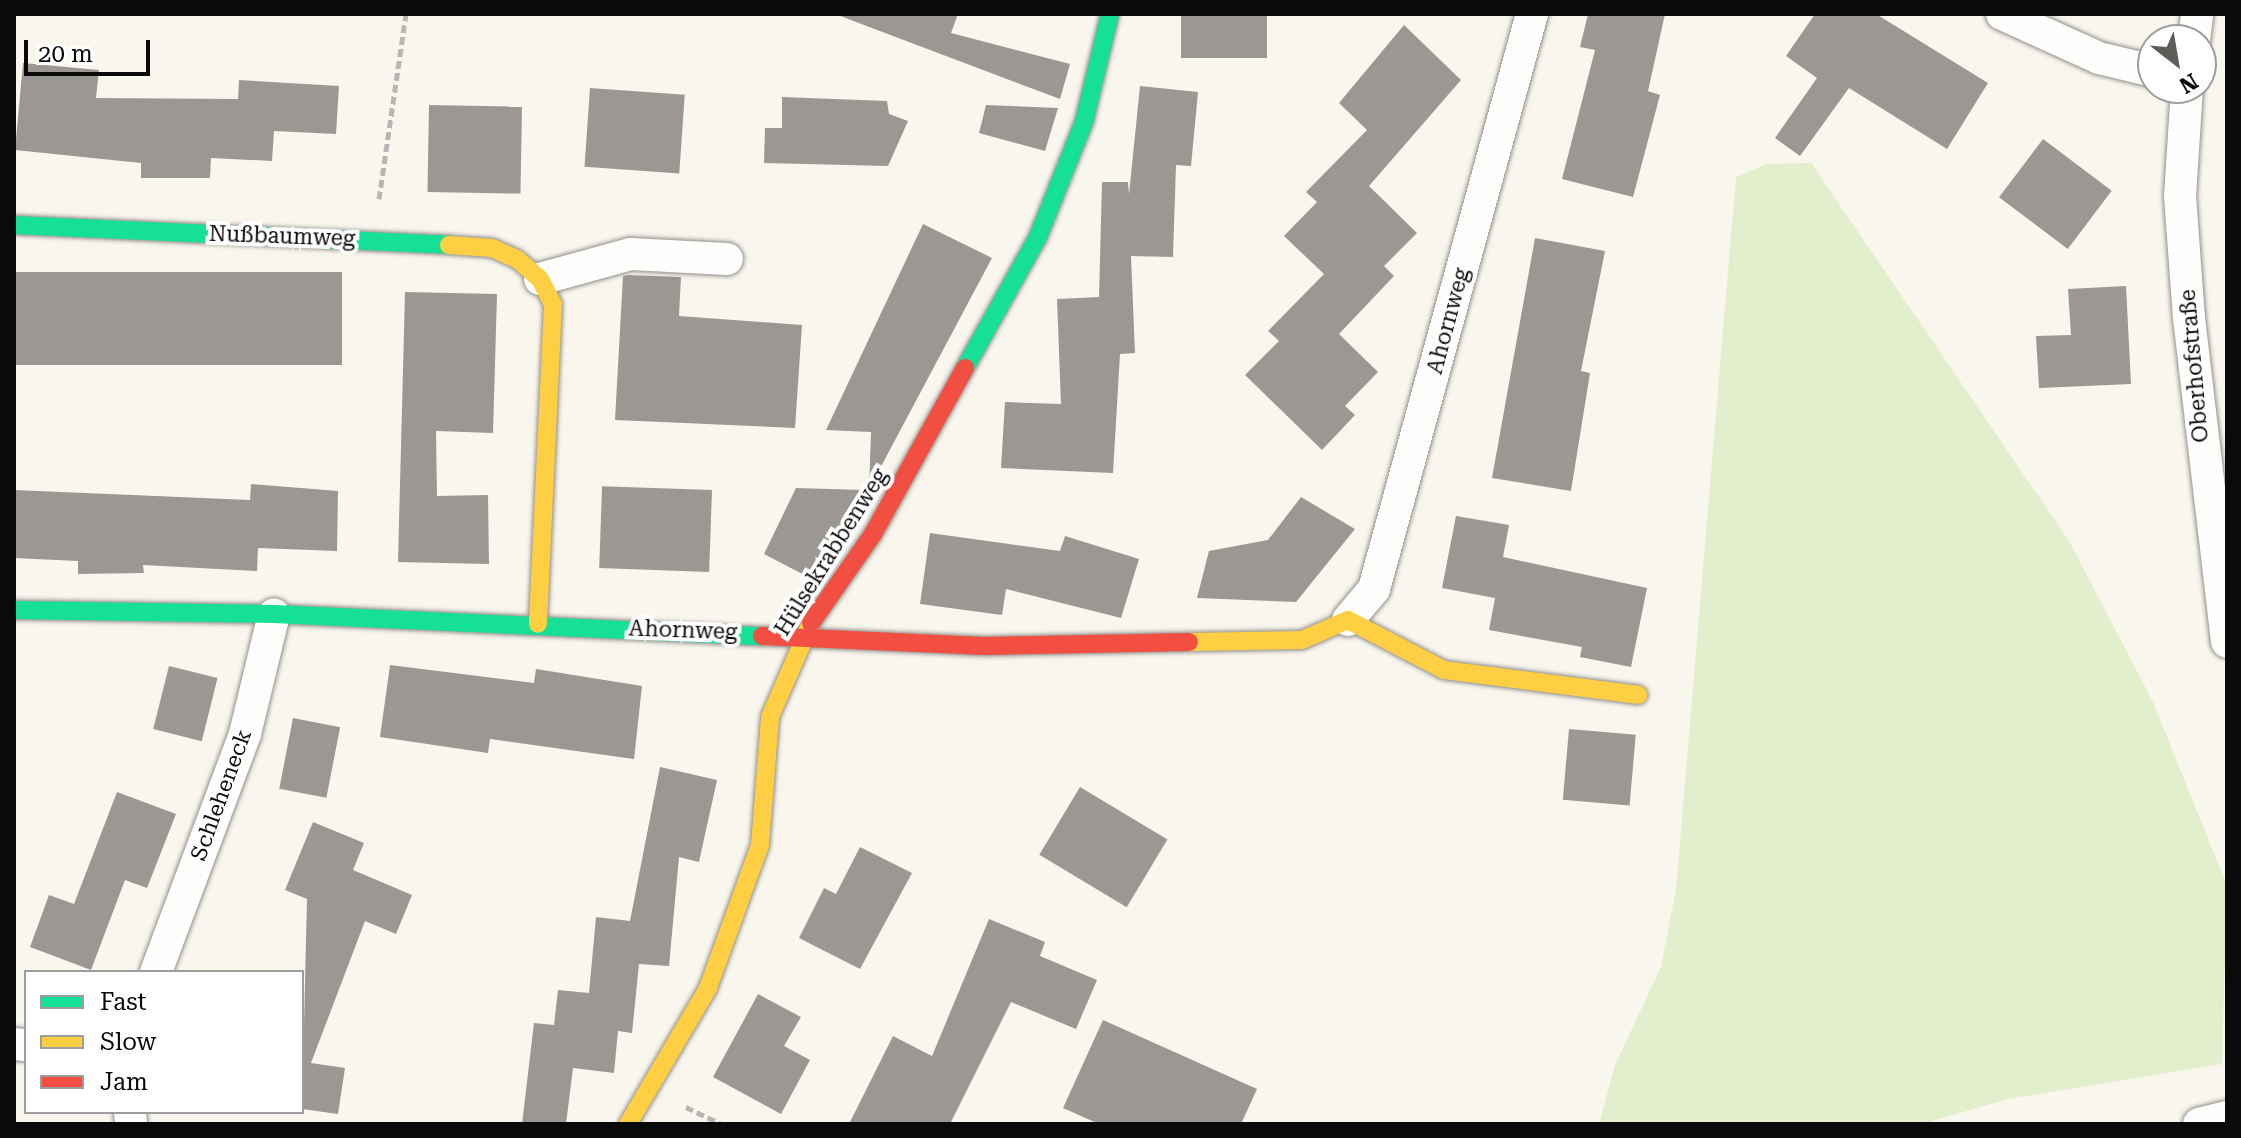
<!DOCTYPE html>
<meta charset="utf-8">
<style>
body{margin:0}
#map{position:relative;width:2241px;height:1138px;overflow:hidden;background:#f9f6ed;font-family:"Roboto Serif",serif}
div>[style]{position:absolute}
.green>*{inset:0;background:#e3eecd}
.building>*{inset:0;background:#9b9894;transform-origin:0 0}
.path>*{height:5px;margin-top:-2.5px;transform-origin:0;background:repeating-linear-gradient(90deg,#b7b6b5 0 8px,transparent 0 12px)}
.roads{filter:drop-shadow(0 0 2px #92908c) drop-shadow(0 0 2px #92908c)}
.street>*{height:32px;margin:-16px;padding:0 16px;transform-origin:16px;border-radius:16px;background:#fefefc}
.fast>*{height:18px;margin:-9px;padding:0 9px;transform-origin:9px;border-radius:9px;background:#16e098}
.slow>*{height:18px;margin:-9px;padding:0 9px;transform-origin:9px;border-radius:9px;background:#ffcf43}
.jam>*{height:18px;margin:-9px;padding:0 9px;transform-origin:9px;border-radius:9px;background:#f24e42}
span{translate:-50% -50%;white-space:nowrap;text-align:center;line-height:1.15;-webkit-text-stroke:8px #fff;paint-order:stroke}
.street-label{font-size:22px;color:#0a0a0a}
.frame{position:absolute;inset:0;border:16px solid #0a0a0a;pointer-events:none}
.legend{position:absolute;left:24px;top:970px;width:280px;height:144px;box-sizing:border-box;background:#fff;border:2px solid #9d9d9d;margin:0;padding:10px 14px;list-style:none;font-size:24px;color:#0a0a0a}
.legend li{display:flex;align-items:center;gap:16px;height:40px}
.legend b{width:40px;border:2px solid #9d9d9d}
.north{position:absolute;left:2137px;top:24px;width:80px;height:80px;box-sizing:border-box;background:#fff;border:2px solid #9d9d9d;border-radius:50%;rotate:149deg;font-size:22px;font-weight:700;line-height:32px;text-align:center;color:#0a0a0a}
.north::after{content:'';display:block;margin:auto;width:28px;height:36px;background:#5e5d59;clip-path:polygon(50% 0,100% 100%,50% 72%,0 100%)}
.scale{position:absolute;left:24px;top:40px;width:126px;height:36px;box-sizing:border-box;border:4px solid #0a0a0a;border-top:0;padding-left:10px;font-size:24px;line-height:28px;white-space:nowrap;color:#0a0a0a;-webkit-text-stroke:6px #fff;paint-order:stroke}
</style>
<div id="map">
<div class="green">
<div style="clip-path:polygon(1811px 163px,2069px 541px,2153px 702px,2227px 886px,2222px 1064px,2008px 1099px,1922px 1124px,1599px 1124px,1615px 1065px,1661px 967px,1676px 889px,1736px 177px,1766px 164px)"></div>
</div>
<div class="building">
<div style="clip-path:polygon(835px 14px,958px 14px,951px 33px,1070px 64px,1060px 99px)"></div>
<div style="left:1181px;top:14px;width:86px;height:44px"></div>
<div style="clip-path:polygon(1588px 14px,1665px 14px,1648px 91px,1660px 95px,1633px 197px,1562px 179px,1595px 50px,1580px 47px)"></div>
<div style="clip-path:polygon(1815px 14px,1876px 14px,1988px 83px,1947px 149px,1849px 88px,1800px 156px,1775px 138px,1817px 78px,1786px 56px)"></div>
<div style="clip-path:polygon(1404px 25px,1461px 80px,1369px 186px,1417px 233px,1384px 266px,1394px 276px,1339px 334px,1378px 372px,1345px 406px,1355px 415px,1322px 450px,1245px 375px,1279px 341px,1268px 331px,1324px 274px,1284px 236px,1317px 202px,1306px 192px,1367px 130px,1339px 103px)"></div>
<div style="clip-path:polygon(23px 63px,99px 70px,96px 98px,238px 99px,239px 80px,339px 86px,336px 134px,274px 131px,272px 161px,211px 158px,210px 178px,141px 178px,141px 163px,15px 150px)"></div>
<div style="clip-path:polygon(1140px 86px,1198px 92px,1191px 166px,1176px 165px,1173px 257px,1131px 256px,1135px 353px,1120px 354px,1113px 473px,1001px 468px,1005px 402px,1061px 404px,1057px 299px,1099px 297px,1102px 182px,1128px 182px,1129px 194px)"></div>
<div style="left:590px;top:88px;width:95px;height:79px;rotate:4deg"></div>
<div style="clip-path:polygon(782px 97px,887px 101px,889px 114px,908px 121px,888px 166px,764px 163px,765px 128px,782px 128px)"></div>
<div style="left:429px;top:105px;width:93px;height:87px;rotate:1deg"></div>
<div style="clip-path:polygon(986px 105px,1058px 108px,1045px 151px,979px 133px)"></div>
<div style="left:2043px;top:139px;width:86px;height:73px;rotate:37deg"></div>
<div style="clip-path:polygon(923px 224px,992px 258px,869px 489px,871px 432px,826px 430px)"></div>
<div style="clip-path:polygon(1535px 238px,1605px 251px,1581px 371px,1590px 373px,1571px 491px,1492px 478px)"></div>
<div style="left:14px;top:272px;width:328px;height:93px"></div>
<div style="clip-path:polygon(628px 275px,681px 277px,679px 316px,802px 325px,795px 428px,615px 420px,623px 276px)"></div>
<div style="clip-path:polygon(2126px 286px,2131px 384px,2039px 388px,2036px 336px,2071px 335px,2068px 289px)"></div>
<div style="clip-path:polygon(405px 292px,497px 294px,493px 433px,436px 431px,437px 496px,488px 495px,489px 564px,398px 562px)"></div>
<div style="clip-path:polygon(251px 484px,338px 491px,337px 551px,258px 548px,257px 571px,143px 565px,144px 573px,78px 574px,78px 561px,14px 558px,14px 490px,250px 500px)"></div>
<div style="clip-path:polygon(796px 488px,864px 490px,812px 579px,764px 554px)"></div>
<div style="left:712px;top:490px;width:82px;height:110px;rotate:92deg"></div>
<div style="clip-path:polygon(1301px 497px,1355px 529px,1296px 602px,1197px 598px,1209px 551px,1268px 540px)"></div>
<div style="clip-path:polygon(1456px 516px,1509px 525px,1503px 557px,1647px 588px,1631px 667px,1580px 657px,1582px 647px,1489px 630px,1495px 598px,1442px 588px)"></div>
<div style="clip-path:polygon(930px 533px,1060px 551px,1065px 536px,1139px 559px,1121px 618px,1006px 589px,1002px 615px,920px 604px)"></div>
<div style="clip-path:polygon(390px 665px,534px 683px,536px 669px,642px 686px,634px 759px,490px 739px,488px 753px,380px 737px)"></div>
<div style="left:169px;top:666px;width:50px;height:65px;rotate:14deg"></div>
<div style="left:293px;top:718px;width:48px;height:72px;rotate:11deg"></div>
<div style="left:1569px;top:729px;width:67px;height:71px;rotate:5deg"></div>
<div style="clip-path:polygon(660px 767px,717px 780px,699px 862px,679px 857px,669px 966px,639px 964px,632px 1033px,618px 1031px,614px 1073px,573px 1068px,566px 1124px,522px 1124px,534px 1023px,554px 1025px,558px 990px,589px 993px,596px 917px,630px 921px)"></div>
<div style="left:1080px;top:787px;width:102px;height:79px;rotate:31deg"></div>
<div style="clip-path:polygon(117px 792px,176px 814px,147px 888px,125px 880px,91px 970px,30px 947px,49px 895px,74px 904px)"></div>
<div style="clip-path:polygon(313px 822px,364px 843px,353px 870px,412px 895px,396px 934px,365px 921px,311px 1063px,345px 1068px,338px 1114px,302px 1109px,307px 899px,285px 890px)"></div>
<div style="clip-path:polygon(860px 847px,912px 873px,860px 969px,799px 938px,824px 888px,836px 894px)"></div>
<div style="clip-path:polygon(989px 919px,1045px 942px,1040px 956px,1097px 980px,1076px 1029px,1011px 1002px,950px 1124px,849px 1124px,893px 1036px,932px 1056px)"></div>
<div style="clip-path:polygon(758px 994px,801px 1017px,784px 1046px,810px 1060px,781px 1114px,713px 1077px)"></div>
<div style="clip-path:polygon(1103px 1020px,1257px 1089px,1241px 1124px,1099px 1124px,1063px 1108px)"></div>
</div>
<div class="path">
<div style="left:379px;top:199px;width:187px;rotate:-81.7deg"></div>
<div style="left:686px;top:1107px;width:39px;rotate:26deg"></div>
</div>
<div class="roads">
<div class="street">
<div style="left:2002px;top:14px;width:107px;rotate:24.4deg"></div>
<div style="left:2099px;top:58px;width:56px;rotate:13.5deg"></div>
<div style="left:2194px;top:40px;width:26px;rotate:-83deg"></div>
<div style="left:2187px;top:88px;width:108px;rotate:93.7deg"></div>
<div style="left:2180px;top:196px;width:122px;rotate:85.8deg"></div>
<div style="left:2189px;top:318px;width:326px;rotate:83.3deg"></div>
<div style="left:540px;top:279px;width:94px;rotate:-15.4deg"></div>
<div style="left:631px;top:254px;width:96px;rotate:3deg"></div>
<div style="left:1348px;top:620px;width:40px;rotate:-50deg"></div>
<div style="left:1374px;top:589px;width:596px;rotate:-74.64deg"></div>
<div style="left:156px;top:972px;width:254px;rotate:-69.5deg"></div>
<div style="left:245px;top:734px;width:123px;rotate:-76.4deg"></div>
<div style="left:14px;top:1044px;width:12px;rotate:5deg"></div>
<div style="left:130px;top:1112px;width:12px;rotate:85deg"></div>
<div style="left:2199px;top:1124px;width:29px;rotate:-14deg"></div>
</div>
<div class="fast">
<div style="left:14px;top:225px;width:435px;rotate:2.6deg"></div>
<div style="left:965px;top:368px;width:150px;rotate:-60.9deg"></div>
<div style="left:1038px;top:237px;width:124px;rotate:-68.2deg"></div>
<div style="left:1084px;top:122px;width:111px;rotate:-76.5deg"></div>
<div style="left:14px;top:610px;width:260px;rotate:0.9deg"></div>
<div style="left:274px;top:614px;width:488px;rotate:2.6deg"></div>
</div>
<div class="slow">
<div style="left:449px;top:245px;width:43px;rotate:4deg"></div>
<div style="left:492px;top:248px;width:27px;rotate:24deg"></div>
<div style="left:517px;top:259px;width:30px;rotate:41deg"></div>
<div style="left:540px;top:279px;width:28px;rotate:63deg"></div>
<div style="left:553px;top:304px;width:320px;rotate:92.7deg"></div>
<div style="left:1189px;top:642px;width:113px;rotate:-1deg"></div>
<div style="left:1302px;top:640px;width:50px;rotate:-23.5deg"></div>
<div style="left:1348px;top:620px;width:108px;rotate:27.5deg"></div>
<div style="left:1444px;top:670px;width:196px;rotate:7.3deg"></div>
<div style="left:628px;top:1124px;width:158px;rotate:-59.5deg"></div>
<div style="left:708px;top:988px;width:152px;rotate:-70deg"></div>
<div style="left:760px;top:845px;width:128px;rotate:-85.5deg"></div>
<div style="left:770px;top:717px;width:103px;rotate:-66.4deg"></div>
</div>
<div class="jam">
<div style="left:811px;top:623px;width:108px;rotate:-55.1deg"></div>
<div style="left:873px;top:534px;width:190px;rotate:-61deg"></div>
<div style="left:762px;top:636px;width:222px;rotate:2.6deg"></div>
<div style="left:984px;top:646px;width:205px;rotate:-1.1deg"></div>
</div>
</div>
<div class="street-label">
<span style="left:282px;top:236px;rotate:2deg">Nußbaumweg</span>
<span style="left:1448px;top:321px;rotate:-75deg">Ahornweg</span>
<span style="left:2194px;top:366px;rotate:-95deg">Oberhofstraße</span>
<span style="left:831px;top:552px;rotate:-58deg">Hülsekrabbenweg</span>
<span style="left:683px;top:630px;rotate:2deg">Ahornweg</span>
<span style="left:221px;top:795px;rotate:-70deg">Schleheneck</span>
</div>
<div class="frame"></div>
<ul class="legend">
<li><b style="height:10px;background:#16e098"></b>Fast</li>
<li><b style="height:10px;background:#ffcf43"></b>Slow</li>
<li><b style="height:10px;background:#f24e42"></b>Jam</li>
</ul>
<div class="north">N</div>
<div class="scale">20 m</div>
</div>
